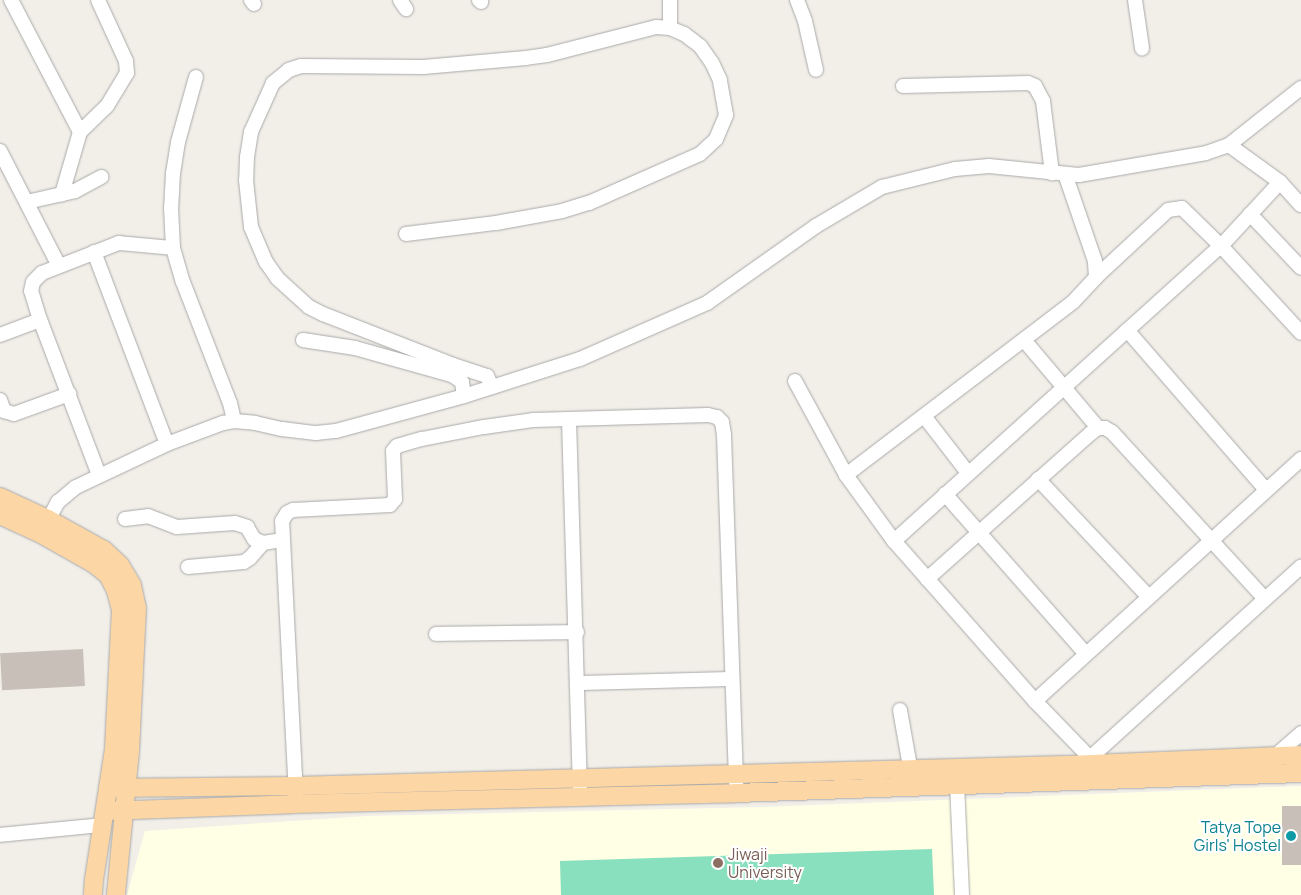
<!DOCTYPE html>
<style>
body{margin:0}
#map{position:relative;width:1301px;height:895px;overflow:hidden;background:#f2efe9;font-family:Manrope,sans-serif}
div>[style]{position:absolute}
.education>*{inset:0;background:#ffffe5}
.pitch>*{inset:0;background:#88e0be}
.building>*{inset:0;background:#c7bfb8;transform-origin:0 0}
.roads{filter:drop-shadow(0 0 1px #a9a9a9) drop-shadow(0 0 1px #a9a9a9)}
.minor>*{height:14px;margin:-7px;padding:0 7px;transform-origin:7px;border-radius:7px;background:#fff}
.major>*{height:18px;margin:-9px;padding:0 9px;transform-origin:9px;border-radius:9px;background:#fcd6a4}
.dots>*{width:14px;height:14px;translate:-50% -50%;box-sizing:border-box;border:2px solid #fff;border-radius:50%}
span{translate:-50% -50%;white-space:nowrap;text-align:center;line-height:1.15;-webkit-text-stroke:4px #fff;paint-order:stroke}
.culture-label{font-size:16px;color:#0d838f}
.right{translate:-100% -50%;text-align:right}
.education-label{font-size:16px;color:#785e54}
.left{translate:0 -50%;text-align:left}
</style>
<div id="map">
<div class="education">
<div style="clip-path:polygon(1301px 786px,1301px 895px,127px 895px,145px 831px,366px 816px,759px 807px)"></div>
</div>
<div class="pitch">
<div style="clip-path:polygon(932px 849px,934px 895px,561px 895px,560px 861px)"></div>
</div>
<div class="building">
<div style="left:83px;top:649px;width:37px;height:83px;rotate:87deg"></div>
<div style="left:1301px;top:806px;width:59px;height:19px;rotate:90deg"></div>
</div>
<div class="roads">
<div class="minor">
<div style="left:11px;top:0;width:149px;rotate:62.4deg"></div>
<div style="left:80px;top:132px;width:65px;rotate:106.2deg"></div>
<div style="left:251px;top:0;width:5px;rotate:53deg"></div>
<div style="left:400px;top:0;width:11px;rotate:56deg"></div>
<div style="left:479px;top:0;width:3px;rotate:45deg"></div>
<div style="left:670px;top:0;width:28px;rotate:90deg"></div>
<div style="left:797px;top:0;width:22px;rotate:69deg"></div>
<div style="left:805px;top:21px;width:50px;rotate:77.3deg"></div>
<div style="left:1135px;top:0;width:49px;rotate:81.7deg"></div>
<div style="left:196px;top:77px;width:67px;rotate:105.5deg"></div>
<div style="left:178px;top:142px;width:31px;rotate:99deg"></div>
<div style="left:173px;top:173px;width:35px;rotate:93deg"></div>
<div style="left:171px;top:208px;width:40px;rotate:87.1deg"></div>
<div style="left:173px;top:248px;width:35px;rotate:74deg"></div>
<div style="left:183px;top:282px;width:130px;rotate:68.8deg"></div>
<div style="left:230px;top:403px;width:18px;rotate:77deg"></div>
<div style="left:903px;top:86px;width:125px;rotate:-1.4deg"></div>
<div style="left:1028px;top:83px;width:8px;rotate:23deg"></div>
<div style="left:1035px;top:86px;width:17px;rotate:62deg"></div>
<div style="left:1043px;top:101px;width:73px;rotate:82.9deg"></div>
<div style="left:80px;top:132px;width:37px;rotate:-44deg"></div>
<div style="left:107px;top:106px;width:39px;rotate:-59deg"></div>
<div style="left:127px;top:73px;width:12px;rotate:-95deg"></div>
<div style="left:126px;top:61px;width:67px;rotate:-114.7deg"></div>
<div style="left:1229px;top:145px;width:63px;rotate:36deg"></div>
<div style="left:1280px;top:182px;width:31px;rotate:48deg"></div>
<div style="left:0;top:151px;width:129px;rotate:62.8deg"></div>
<div style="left:27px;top:202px;width:49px;rotate:-12.9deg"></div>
<div style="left:75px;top:191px;width:30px;rotate:-28deg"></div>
<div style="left:1250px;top:214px;width:74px;rotate:46.6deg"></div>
<div style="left:406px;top:234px;width:91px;rotate:-7deg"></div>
<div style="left:496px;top:223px;width:67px;rotate:-10.3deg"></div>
<div style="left:562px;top:211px;width:28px;rotate:-17deg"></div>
<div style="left:589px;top:203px;width:121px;rotate:-23.8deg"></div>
<div style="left:700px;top:154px;width:22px;rotate:-43deg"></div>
<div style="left:716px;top:139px;width:26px;rotate:-67deg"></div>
<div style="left:726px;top:115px;width:36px;rotate:-100deg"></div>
<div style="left:720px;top:80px;width:19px;rotate:-115deg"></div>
<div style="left:712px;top:63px;width:21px;rotate:-125deg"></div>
<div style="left:700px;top:46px;width:20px;rotate:-143deg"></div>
<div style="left:684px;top:34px;width:15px;rotate:-157deg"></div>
<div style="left:670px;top:28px;width:14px;rotate:-176deg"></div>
<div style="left:656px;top:27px;width:113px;rotate:165.6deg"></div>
<div style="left:547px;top:55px;width:21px;rotate:172deg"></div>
<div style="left:526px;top:58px;width:103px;rotate:175deg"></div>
<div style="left:423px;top:67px;width:122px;rotate:-179.5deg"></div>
<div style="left:301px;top:66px;width:13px;rotate:162deg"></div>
<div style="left:289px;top:70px;width:21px;rotate:141deg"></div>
<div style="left:273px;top:83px;width:54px;rotate:114.2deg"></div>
<div style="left:251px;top:132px;width:25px;rotate:99deg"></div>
<div style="left:247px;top:157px;width:23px;rotate:92deg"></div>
<div style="left:246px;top:180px;width:47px;rotate:83.9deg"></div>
<div style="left:251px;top:227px;width:38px;rotate:67deg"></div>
<div style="left:266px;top:262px;width:19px;rotate:55deg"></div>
<div style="left:277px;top:278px;width:43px;rotate:42.2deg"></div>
<div style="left:309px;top:307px;width:16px;rotate:27deg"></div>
<div style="left:323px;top:314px;width:140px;rotate:21.4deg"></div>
<div style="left:453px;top:365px;width:36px;rotate:18deg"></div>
<div style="left:487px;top:376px;width:12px;rotate:66deg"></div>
<div style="left:94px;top:252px;width:205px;rotate:69.2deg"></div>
<div style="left:1096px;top:277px;width:98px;rotate:-42.9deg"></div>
<div style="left:1168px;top:210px;width:14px;rotate:-8deg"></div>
<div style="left:1182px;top:208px;width:54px;rotate:44.3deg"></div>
<div style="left:1221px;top:246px;width:118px;rotate:47.4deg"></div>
<div style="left:1127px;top:330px;width:212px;rotate:49deg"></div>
<div style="left:0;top:335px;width:43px;rotate:-20.6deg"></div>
<div style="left:303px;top:340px;width:53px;rotate:8.7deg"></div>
<div style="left:355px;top:348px;width:101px;rotate:15.6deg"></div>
<div style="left:452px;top:375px;width:12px;rotate:35deg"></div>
<div style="left:462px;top:382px;width:14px;rotate:82deg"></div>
<div style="left:1024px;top:340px;width:115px;rotate:49.9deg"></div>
<div style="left:795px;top:381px;width:107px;rotate:61.5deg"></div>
<div style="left:846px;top:475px;width:82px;rotate:54deg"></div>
<div style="left:0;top:400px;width:12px;rotate:70deg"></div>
<div style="left:4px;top:411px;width:10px;rotate:17deg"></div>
<div style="left:14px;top:414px;width:59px;rotate:-20deg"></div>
<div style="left:924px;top:416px;width:72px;rotate:52.3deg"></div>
<div style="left:569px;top:420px;width:377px;rotate:88.3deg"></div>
<div style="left:99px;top:475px;width:166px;rotate:-110.8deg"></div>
<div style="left:40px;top:320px;width:30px;rotate:-107deg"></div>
<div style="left:31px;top:291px;width:9px;rotate:-77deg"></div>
<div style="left:33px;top:282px;width:13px;rotate:-45deg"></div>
<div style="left:42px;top:273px;width:83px;rotate:-21.3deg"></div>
<div style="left:119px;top:243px;width:54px;rotate:5.3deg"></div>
<div style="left:846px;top:475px;width:285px;rotate:-37.3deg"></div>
<div style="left:1073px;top:302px;width:34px;rotate:-47deg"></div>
<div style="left:1096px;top:277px;width:16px;rotate:-94deg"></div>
<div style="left:1095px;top:261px;width:92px;rotate:-109deg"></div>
<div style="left:1038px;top:479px;width:161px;rotate:46.8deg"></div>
<div style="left:945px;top:494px;width:213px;rotate:48.6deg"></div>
<div style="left:125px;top:519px;width:23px;rotate:-7deg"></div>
<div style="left:148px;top:516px;width:31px;rotate:21deg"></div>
<div style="left:177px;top:527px;width:58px;rotate:-3.9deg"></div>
<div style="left:235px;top:523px;width:13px;rotate:18deg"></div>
<div style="left:247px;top:527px;width:14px;rotate:60deg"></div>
<div style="left:254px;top:539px;width:10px;rotate:24deg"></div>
<div style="left:263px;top:543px;width:20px;rotate:-9deg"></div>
<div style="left:44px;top:528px;width:30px;rotate:-62deg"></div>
<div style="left:58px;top:502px;width:23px;rotate:-40deg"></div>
<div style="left:76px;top:487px;width:101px;rotate:-25.3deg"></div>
<div style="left:167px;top:444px;width:60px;rotate:-20.6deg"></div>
<div style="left:223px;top:423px;width:11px;rotate:-10deg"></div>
<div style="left:234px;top:421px;width:21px;rotate:5deg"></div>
<div style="left:255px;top:423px;width:28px;rotate:13deg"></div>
<div style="left:282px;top:429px;width:34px;rotate:7deg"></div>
<div style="left:316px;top:433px;width:20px;rotate:-6deg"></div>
<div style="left:336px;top:431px;width:133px;rotate:-15.3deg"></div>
<div style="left:464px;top:396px;width:122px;rotate:-17.7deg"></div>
<div style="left:580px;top:359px;width:139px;rotate:-23.8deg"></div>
<div style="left:707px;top:303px;width:133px;rotate:-35.2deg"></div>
<div style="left:816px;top:226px;width:77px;rotate:-30.6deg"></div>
<div style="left:882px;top:187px;width:75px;rotate:-13.9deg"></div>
<div style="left:955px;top:169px;width:34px;rotate:-5deg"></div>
<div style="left:989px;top:166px;width:90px;rotate:5.7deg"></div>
<div style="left:1079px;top:175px;width:129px;rotate:-9.8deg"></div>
<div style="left:1206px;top:153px;width:24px;rotate:-19deg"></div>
<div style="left:1229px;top:145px;width:92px;rotate:-38.4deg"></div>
<div style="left:188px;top:567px;width:56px;rotate:-5.1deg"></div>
<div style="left:244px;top:562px;width:7px;rotate:-34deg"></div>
<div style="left:250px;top:558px;width:20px;rotate:-49deg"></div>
<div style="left:927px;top:579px;width:220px;rotate:-41.7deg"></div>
<div style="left:1091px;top:433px;width:9px;rotate:-36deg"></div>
<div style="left:1098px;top:428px;width:7px"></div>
<div style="left:1105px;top:428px;width:8px;rotate:30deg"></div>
<div style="left:1112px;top:432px;width:226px;rotate:47.5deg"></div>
<div style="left:436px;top:634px;width:141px;rotate:-0.8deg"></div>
<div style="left:579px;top:683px;width:153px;rotate:-1.5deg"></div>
<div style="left:1035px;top:701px;width:360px;rotate:-42.3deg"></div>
<div style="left:900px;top:710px;width:69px;rotate:80deg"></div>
<div style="left:1275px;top:756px;width:35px;rotate:-41deg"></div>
<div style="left:1090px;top:758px;width:285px;rotate:-42.2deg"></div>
<div style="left:1096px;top:764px;width:88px;rotate:-134.1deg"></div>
<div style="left:1035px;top:701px;width:213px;rotate:-131.4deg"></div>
<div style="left:894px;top:541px;width:440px;rotate:-42.1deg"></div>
<div style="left:1221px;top:246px;width:87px;rotate:-47.3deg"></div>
<div style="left:957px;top:784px;width:111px;rotate:87.4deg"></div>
<div style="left:296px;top:796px;width:275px;rotate:-92.9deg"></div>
<div style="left:282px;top:521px;width:9px;rotate:-58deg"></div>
<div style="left:287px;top:513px;width:7px;rotate:-27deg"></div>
<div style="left:293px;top:510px;width:97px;rotate:-3deg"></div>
<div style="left:390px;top:505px;width:8px;rotate:-50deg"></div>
<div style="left:395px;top:499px;width:48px;rotate:-92.4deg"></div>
<div style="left:393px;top:451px;width:6px;rotate:-51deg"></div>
<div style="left:397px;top:446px;width:26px;rotate:-16deg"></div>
<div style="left:422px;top:439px;width:63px;rotate:-11deg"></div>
<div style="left:484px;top:427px;width:49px;rotate:-8.1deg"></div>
<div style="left:533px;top:420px;width:175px;rotate:-1.6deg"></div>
<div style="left:708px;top:415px;width:9px;rotate:13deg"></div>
<div style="left:717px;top:417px;width:7px;rotate:45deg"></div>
<div style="left:722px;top:422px;width:13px;rotate:81deg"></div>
<div style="left:724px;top:435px;width:349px;rotate:88deg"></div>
<div style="left:0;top:835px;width:102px;rotate:-5.6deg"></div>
</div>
<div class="major">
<div style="left:0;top:497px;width:53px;rotate:24.6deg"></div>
<div style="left:48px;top:519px;width:64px;rotate:29deg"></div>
<div style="left:104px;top:550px;width:22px;rotate:43deg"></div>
<div style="left:120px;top:565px;width:23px;rotate:59deg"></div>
<div style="left:132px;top:585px;width:24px;rotate:78deg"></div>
<div style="left:137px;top:608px;width:143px;rotate:92.8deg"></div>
<div style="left:130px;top:751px;width:145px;rotate:95.6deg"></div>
<div style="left:0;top:515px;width:45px;rotate:24.9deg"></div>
<div style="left:41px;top:534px;width:61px;rotate:29.5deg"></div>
<div style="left:94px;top:564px;width:18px;rotate:38deg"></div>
<div style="left:108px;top:575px;width:18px;rotate:63deg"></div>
<div style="left:116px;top:591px;width:20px;rotate:75deg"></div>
<div style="left:121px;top:610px;width:139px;rotate:92.9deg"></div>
<div style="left:114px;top:749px;width:132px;rotate:98.7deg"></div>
<div style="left:94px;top:879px;width:16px;rotate:94deg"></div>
<div style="left:108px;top:788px;width:187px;rotate:-0.6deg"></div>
<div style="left:295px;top:786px;width:771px;rotate:-1.56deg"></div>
<div style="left:1066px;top:765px;width:235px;rotate:-2.4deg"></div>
<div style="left:105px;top:811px;width:187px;rotate:-2.1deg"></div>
<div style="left:292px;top:804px;width:444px;rotate:-1.4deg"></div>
<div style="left:736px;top:793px;width:565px;rotate:-2.03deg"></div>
</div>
</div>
<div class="dots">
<div style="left:1291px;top:836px;background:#0f9aa8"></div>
<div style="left:718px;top:863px;background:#8d6e63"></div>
</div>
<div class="culture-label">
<span class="right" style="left:1281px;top:836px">Tatya Tope<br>Girls' Hostel</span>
</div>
<div class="education-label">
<span class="left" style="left:728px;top:863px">Jiwaji<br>University</span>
</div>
</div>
